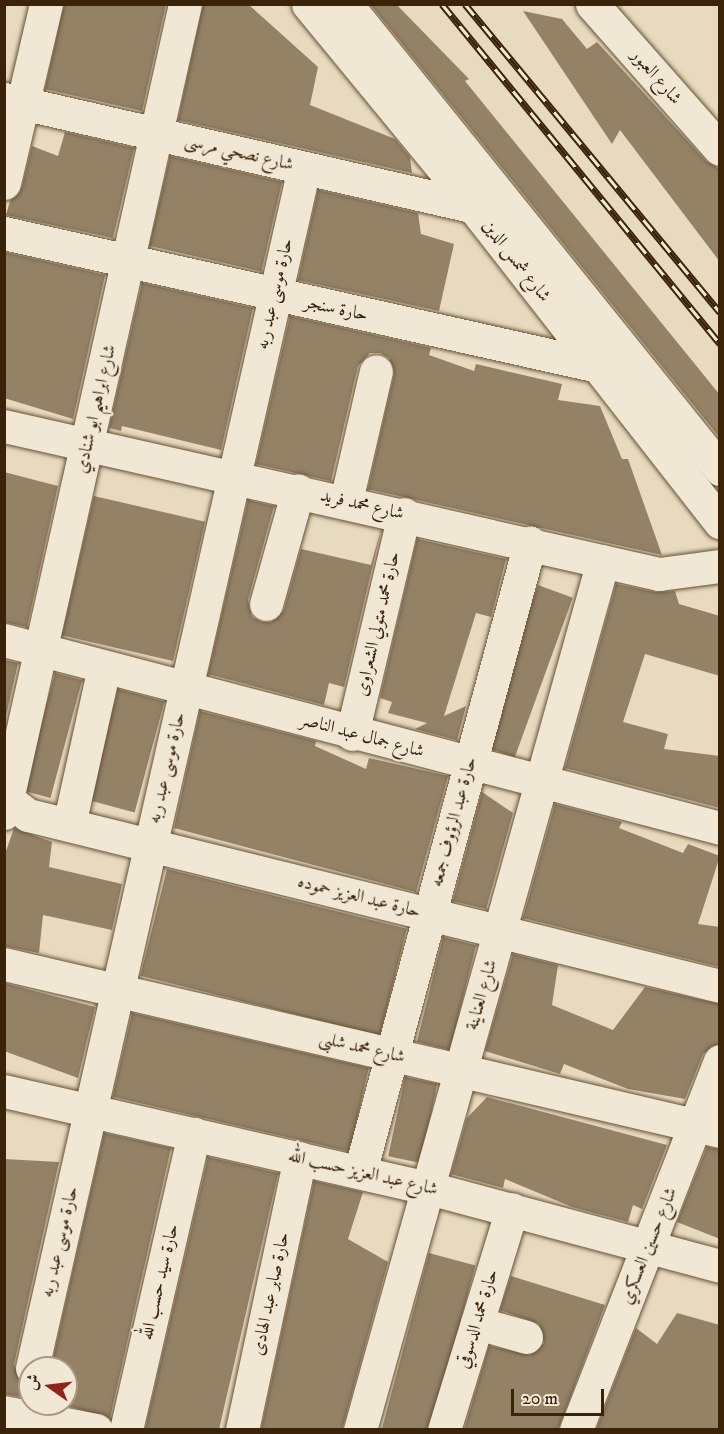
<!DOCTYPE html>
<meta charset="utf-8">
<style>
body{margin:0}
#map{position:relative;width:724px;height:1434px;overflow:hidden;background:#e8dabe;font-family:"IM FELL DW Pica",Amiri,serif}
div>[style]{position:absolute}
.building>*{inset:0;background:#948267;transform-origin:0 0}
.roads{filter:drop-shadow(0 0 2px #665136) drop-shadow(0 0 2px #665136)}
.minor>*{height:33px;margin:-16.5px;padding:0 16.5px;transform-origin:16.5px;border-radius:16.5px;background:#f0e7d5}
.rail>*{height:7px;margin-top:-3.5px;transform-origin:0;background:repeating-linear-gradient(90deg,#f0e7d5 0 14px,#3a2308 0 28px);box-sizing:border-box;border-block:2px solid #3a2308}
span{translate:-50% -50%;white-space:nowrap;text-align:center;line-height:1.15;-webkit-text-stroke:4.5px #f0e7d5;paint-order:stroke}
.street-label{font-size:18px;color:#3a2308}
.frame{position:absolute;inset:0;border:6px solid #3a2308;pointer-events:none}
.north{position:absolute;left:18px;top:1356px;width:60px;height:60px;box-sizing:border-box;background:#f0e7d5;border:2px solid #a79983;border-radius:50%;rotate:284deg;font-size:16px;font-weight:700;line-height:24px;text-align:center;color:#3a2308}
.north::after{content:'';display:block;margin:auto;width:21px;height:27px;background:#8f2418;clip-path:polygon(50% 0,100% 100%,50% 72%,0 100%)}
.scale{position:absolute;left:511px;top:1389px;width:93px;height:27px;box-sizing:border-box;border:3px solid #3a2308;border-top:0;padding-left:8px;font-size:18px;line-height:21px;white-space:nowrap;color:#3a2308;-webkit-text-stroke:4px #f0e7d5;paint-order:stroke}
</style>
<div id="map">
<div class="building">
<div style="clip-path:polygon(64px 4px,166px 4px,142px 111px,45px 89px)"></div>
<div style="clip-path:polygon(203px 4px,248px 4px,318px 67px,310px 105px,395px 139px,410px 157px,412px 173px,178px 120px)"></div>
<div style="clip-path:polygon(370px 4px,396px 4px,469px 79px,465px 81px,720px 395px,720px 438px)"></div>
<div style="clip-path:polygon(523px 11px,562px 19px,587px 49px,597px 42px,706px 161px,720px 169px,720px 262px,620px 130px,612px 144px)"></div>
<div style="clip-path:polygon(65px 132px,134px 148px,113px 238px,6px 215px,10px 201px,22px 187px,32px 146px,58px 156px)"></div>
<div style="left:170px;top:156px;width:115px;height:92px;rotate:13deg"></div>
<div style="clip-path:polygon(318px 190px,418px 213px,421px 234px,454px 244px,439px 311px,298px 280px)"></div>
<div style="clip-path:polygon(4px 252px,105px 275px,73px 419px,4px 398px)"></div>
<div style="clip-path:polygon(142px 283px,253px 308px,221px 450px,122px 426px,121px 431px,109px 428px)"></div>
<div style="clip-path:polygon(290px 316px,431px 348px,429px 355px,474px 371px,476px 364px,562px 384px,558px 400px,600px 406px,622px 459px,628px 459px,662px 555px,368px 489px,394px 375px,389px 358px,380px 353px,370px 353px,358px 366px,331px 481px,256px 464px)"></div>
<div style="clip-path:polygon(4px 472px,58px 486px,27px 627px,4px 622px)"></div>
<div style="left:94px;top:496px;width:114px;height:143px;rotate:13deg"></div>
<div style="clip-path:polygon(248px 500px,274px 506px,248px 600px,252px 617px,262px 622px,271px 622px,284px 610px,301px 549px,371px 565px,381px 530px,344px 687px,329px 683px,324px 705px,208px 674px)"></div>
<div style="clip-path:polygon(417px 539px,506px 559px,491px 617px,476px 613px,444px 716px,466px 706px,457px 740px,415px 729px,427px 723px,388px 713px,392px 702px,380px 698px)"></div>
<div style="clip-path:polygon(616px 584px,655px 592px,675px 591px,679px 604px,720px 616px,720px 676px,645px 654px,623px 722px,668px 734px,664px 749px,720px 756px,720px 808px,565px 768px)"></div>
<div style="left:538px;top:585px;width:37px;height:170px;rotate:20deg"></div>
<div style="clip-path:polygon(4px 660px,18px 663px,4px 725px)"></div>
<div style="left:55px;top:673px;width:28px;height:122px;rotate:15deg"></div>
<div style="left:118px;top:689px;width:48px;height:115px;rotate:15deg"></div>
<div style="clip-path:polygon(200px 711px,316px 741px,315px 746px,366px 769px,369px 758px,448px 776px,416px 892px,174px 828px)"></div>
<div style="clip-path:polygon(482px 792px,513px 813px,486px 909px,453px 901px)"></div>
<div style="clip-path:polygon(555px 804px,622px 822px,619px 828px,683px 853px,688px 844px,720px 856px,698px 924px,720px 927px,720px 967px,523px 918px)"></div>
<div style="clip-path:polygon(14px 828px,52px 842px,49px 867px,122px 884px,112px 930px,43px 915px,39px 953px,4px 946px,4px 857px)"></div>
<div style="left:167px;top:869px;width:247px;height:110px;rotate:14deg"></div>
<div style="left:443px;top:937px;width:34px;height:108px;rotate:14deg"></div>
<div style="clip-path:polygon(513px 954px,558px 965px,552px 1005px,613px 1030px,645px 987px,720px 1004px,720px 1043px,703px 1054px,685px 1099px,628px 1089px,564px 1064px,560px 1074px,485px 1051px)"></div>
<div style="clip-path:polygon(4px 983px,95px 1007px,78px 1078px,4px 1051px)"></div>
<div style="left:132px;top:1013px;width:243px;height:86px;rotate:13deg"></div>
<div style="left:405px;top:1077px;width:33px;height:81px;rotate:12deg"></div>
<div style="clip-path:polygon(487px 1097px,667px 1145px,642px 1209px,633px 1205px,628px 1222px,572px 1207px,505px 1179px,503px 1188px,451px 1174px,467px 1118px)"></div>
<div style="clip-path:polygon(104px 1133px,171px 1148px,110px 1418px,61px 1404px,66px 1404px,66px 1368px,51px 1368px)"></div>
<div style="clip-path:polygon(707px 1147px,720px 1149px,720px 1239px,677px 1222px)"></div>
<div style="left:208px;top:1157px;width:72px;height:280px;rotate:13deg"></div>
<div style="clip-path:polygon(4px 1159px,59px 1162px,14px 1364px,19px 1381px,30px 1386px,30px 1398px,4px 1394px)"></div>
<div style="clip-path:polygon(314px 1181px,363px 1192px,348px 1239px,388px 1262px,342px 1430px,261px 1430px)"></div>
<div style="left:429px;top:1253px;width:48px;height:184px;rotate:15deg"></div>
<div style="clip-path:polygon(511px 1276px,605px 1305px,558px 1430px,464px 1430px,489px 1346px,530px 1355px,544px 1343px,539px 1324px,500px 1310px)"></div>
<div style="clip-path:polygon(677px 1313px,720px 1325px,720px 1430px,596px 1430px,636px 1328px,657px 1344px)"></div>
</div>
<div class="roads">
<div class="minor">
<div style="left:308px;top:4px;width:225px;rotate:50.6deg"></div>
<div style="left:451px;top:178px;width:437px;rotate:52deg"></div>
<div style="left:346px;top:4px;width:597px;rotate:51.19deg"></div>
<div style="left:592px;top:4px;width:193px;rotate:48.6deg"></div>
<div style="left:4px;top:99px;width:481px;rotate:12.9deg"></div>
<div style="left:4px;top:183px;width:184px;rotate:-76.8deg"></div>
<div style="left:4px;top:233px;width:609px;rotate:12.62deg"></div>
<div style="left:4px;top:426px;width:672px;rotate:12.73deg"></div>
<div style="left:659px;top:574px;width:62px;rotate:-7.5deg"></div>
<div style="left:346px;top:501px;width:133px;rotate:-77deg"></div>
<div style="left:266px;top:604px;width:118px;rotate:-74.3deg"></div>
<div style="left:4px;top:640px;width:740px;rotate:14.71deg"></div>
<div style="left:352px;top:734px;width:226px;rotate:-76.7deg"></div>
<div style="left:4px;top:797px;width:30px;rotate:37deg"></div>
<div style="left:28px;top:815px;width:713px;rotate:13.88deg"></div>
<div style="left:4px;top:813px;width:829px;rotate:-77.39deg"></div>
<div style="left:69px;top:825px;width:162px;rotate:-77.5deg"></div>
<div style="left:4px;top:964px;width:735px;rotate:13.13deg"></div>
<div style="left:4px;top:1091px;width:436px;rotate:12.9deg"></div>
<div style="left:429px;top:1188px;width:301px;rotate:15deg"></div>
<div style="left:360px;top:1172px;width:652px;rotate:-74.88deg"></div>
<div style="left:477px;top:1323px;width:51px;rotate:15.9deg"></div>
<div style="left:32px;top:1368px;width:1230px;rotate:-77.23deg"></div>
<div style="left:4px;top:1412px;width:94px;rotate:11.1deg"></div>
<div style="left:126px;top:1430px;width:304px;rotate:-77.1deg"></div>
<div style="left:242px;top:1430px;width:278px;rotate:-78deg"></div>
<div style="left:360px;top:1430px;width:902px;rotate:-74.38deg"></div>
<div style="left:444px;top:1430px;width:231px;rotate:-72.9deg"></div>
<div style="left:576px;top:1430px;width:396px;rotate:-68.7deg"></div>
</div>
</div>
<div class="rail">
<div style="left:442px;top:4px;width:439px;rotate:50.7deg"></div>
<div style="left:465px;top:4px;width:400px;rotate:50.4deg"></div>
</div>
<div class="street-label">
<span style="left:656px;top:77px;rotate:49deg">شارع العبور</span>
<span style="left:239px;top:153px;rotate:13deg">شارع نصحي مرسى</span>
<span style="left:516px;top:261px;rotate:52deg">شارع شمس الدين</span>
<span style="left:275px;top:294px;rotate:-77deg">حارة موسى عبد ربه</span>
<span style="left:336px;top:309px;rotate:12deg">حارة سنجر</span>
<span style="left:96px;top:409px;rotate:-77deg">شارع ابراهيم ابو شنادي</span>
<span style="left:362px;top:505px;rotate:13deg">شارع محمد فريد</span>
<span style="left:378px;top:624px;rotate:-77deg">حارة محمد متولي الشعراوى</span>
<span style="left:362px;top:736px;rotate:15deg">شارع جمال عبد الناصر</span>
<span style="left:167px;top:768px;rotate:-77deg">حارة موسى عبد ربه</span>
<span style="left:454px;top:822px;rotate:-75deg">حارة عبد الرؤوف جمعه</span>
<span style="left:359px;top:897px;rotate:14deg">حارة عبد العزيز حموده</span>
<span style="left:482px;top:995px;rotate:-74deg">شارع العناينة</span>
<span style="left:362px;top:1048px;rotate:13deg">شارع محمد شلبى</span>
<span style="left:363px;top:1173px;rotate:13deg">شارع عبد العزيز حسب الله</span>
<span style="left:60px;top:1242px;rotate:-77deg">حارة موسى عبد ربه</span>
<span style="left:649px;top:1246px;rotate:-68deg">شارع حسين العسكري</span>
<span style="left:160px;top:1282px;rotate:-77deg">حارة سيد حسب الله</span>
<span style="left:271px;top:1294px;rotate:-78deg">حارة صابر عبد الهادى</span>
<span style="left:478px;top:1319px;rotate:-73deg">حارة محمد الدسوقي</span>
</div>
<div class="frame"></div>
<div class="north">ش</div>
<div class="scale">20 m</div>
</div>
